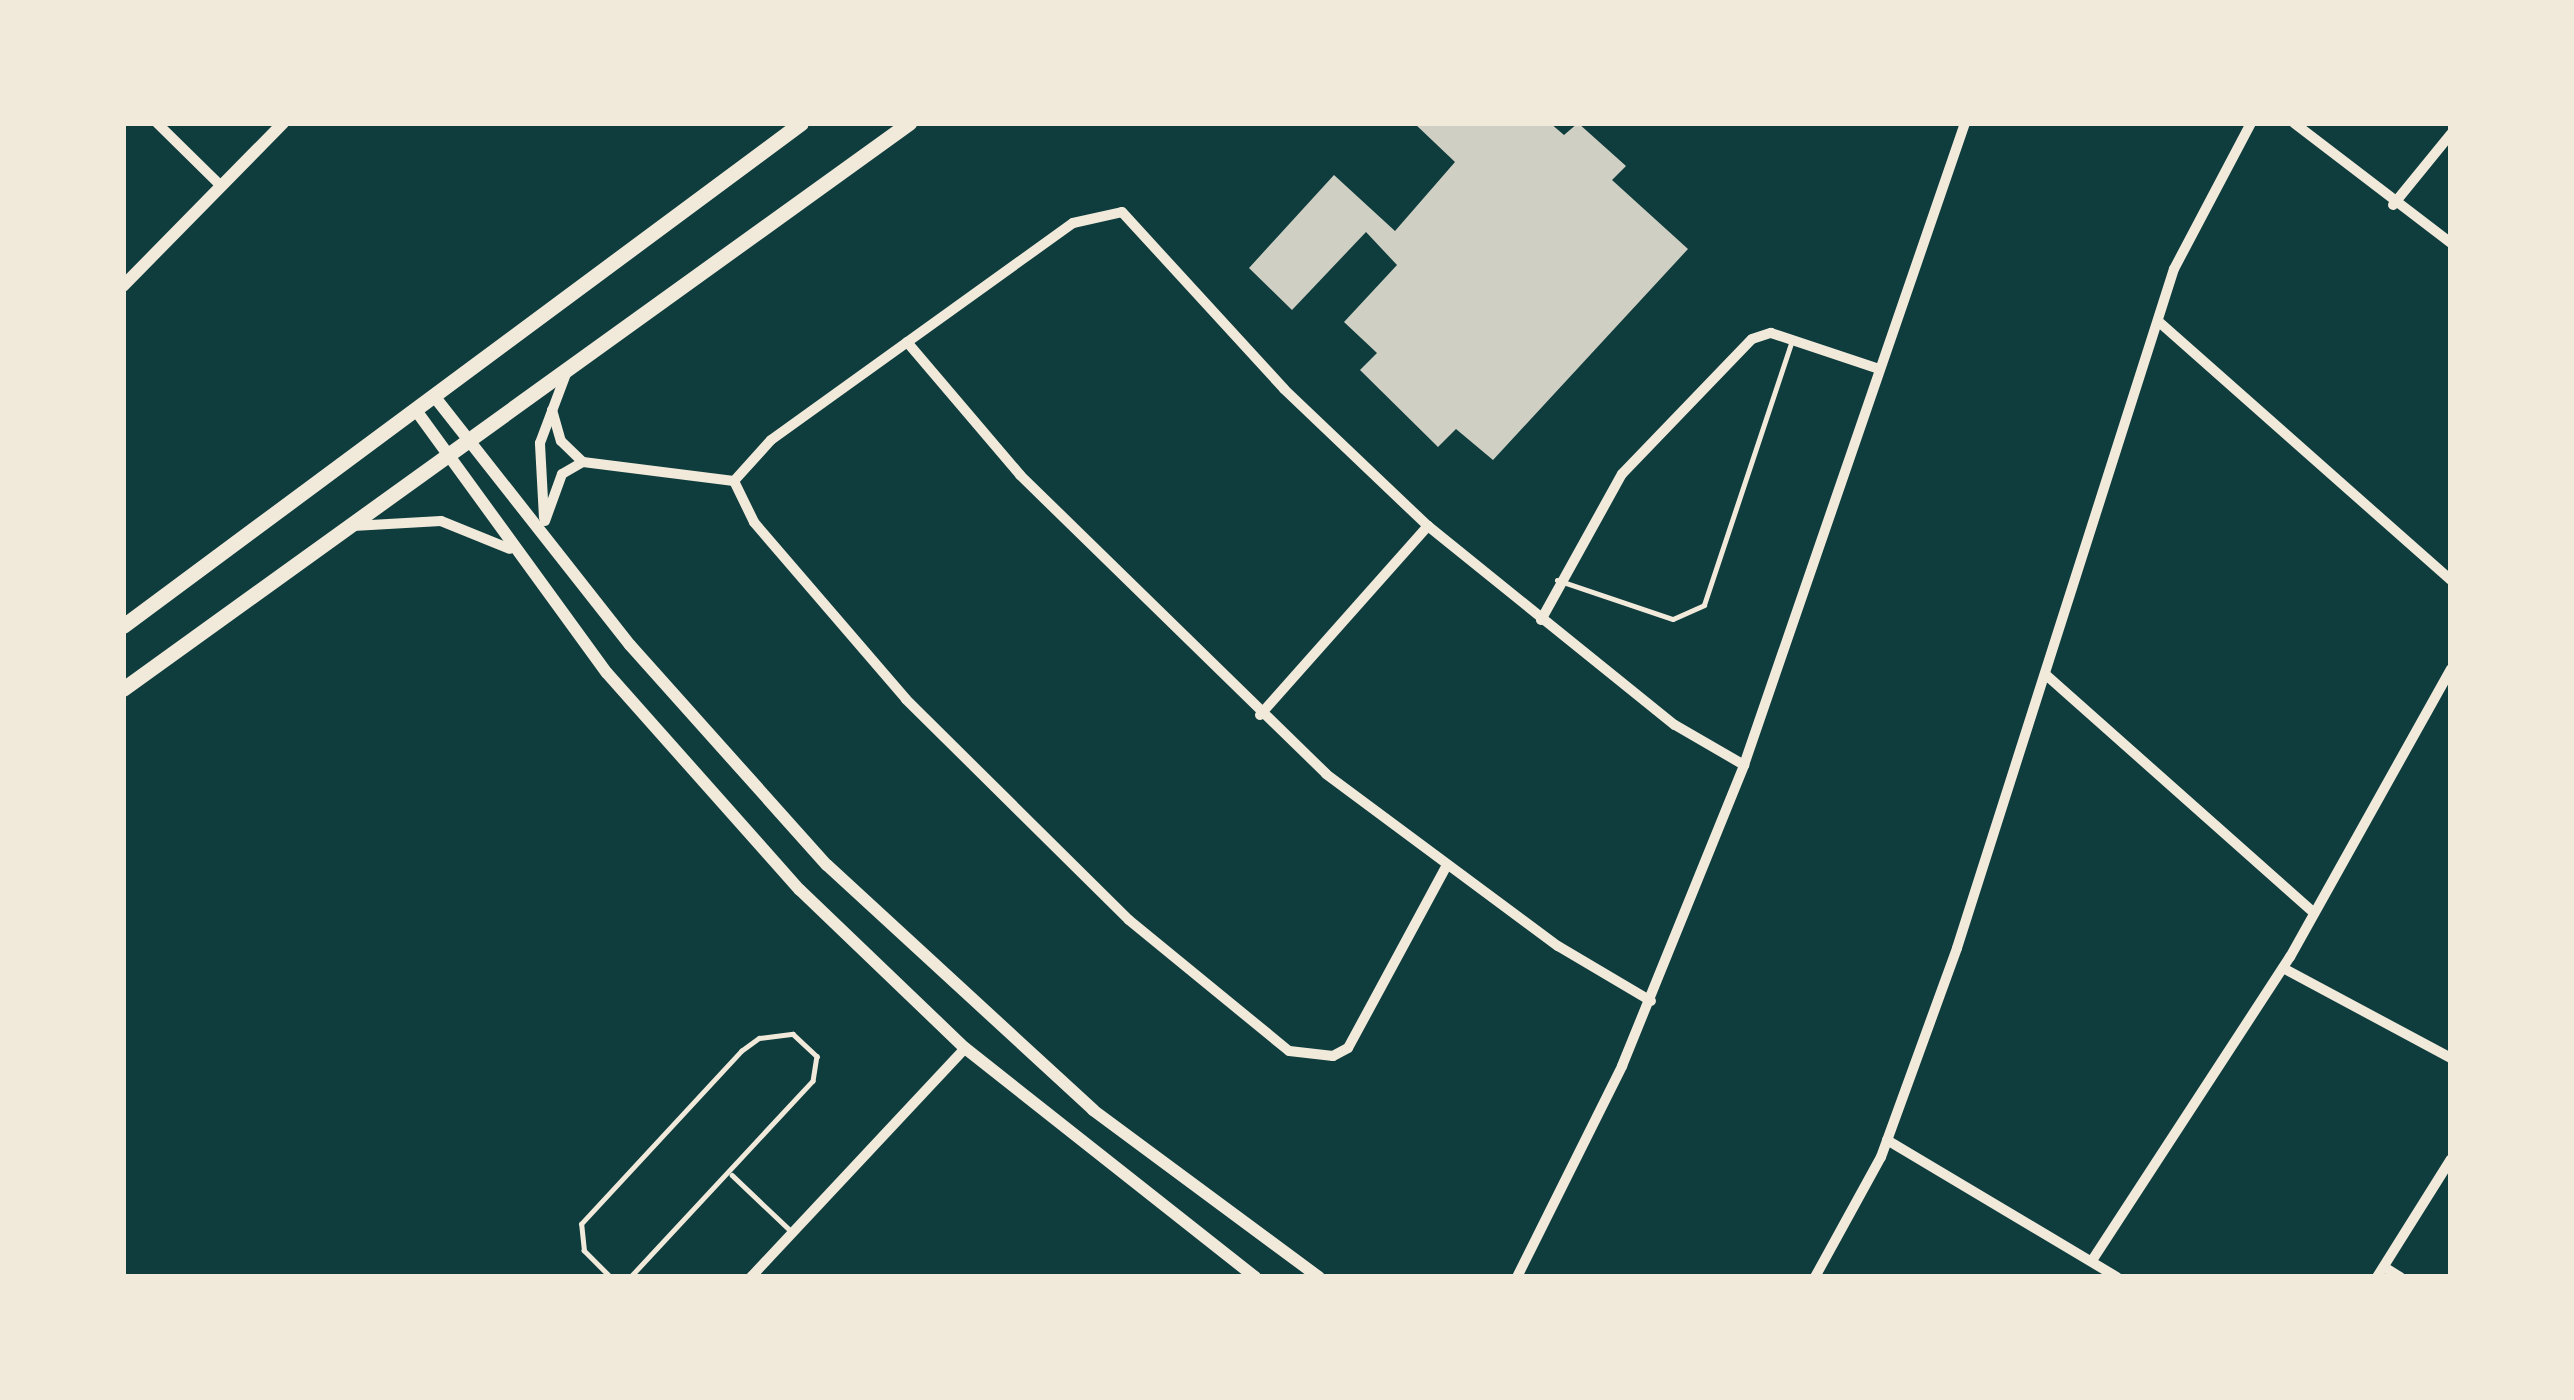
<!DOCTYPE html>
<style>
body{margin:0}
#map{position:relative;width:2574px;height:1400px;overflow:hidden;background:#0f3d3e;font-family:"Asap Condensed",sans-serif}
div>[style]{position:absolute}
.building>*{inset:0;background:#cfcfc3}
.service>*{height:4.5px;margin:-2.25px;padding:0 2.25px;transform-origin:2.25px;border-radius:2.25px;background:#f1e9da}
.minor>*{height:10px;margin:-5px;padding:0 5px;transform-origin:5px;border-radius:5px;background:#f1e9da}
.tertiary>*{height:12px;margin:-6px;padding:0 6px;transform-origin:6px;border-radius:6px;background:#f1e9da}
.secondary>*{height:15px;margin:-7.5px;padding:0 7.5px;transform-origin:7.5px;border-radius:7.5px;background:#f1e9da}
span{translate:-50% -50%;white-space:nowrap;text-align:center;line-height:1.15;-webkit-text-stroke:12px #f1e9da;paint-order:stroke}
.frame{position:absolute;inset:0;border:126px solid #f1e9da;pointer-events:none}
</style>
<div id="map">
<div class="building">
<div style="clip-path:polygon(1414px 123px,1550px 123px,1564px 135px,1578px 123px,1626px 166px,1612px 180px,1688px 249px,1493px 460px,1456px 429px,1438px 447px,1360px 370px,1377px 353px,1344px 322px,1397px 265px,1366px 232px,1292px 310px,1249px 268px,1334px 175px,1395px 231px,1455px 162px)"></div>
</div>
<div class="service">
<div style="left:1557px;top:580px;width:122px;rotate:18.6deg"></div>
<div style="left:1673px;top:619px;width:34px;rotate:-24deg"></div>
<div style="left:1704px;top:605px;width:278px;rotate:-71.6deg"></div>
<div style="left:732px;top:1175px;width:83px;rotate:43.5deg"></div>
<div style="left:610px;top:1277px;width:37px;rotate:-135deg"></div>
<div style="left:584px;top:1251px;width:27px;rotate:-96deg"></div>
<div style="left:581px;top:1224px;width:236px;rotate:-47.2deg"></div>
<div style="left:741px;top:1051px;width:22px;rotate:-36deg"></div>
<div style="left:759px;top:1038px;width:34px;rotate:-7deg"></div>
<div style="left:793px;top:1034px;width:33px;rotate:43deg"></div>
<div style="left:817px;top:1056px;width:25px;rotate:99deg"></div>
<div style="left:813px;top:1081px;width:267px;rotate:132.9deg"></div>
</div>
<div class="minor">
<div style="left:157px;top:123px;width:90px;rotate:44.5deg"></div>
<div style="left:2294px;top:123px;width:198px;rotate:37.4deg"></div>
<div style="left:2393px;top:205px;width:92px;rotate:-50.8deg"></div>
<div style="left:2158px;top:321px;width:391px;rotate:41.5deg"></div>
<div style="left:907px;top:342px;width:175px;rotate:49.6deg"></div>
<div style="left:1020px;top:475px;width:428px;rotate:44.3deg"></div>
<div style="left:1326px;top:774px;width:289px;rotate:36.6deg"></div>
<div style="left:1558px;top:946px;width:108px;rotate:30.6deg"></div>
<div style="left:552px;top:410px;width:32px;rotate:74deg"></div>
<div style="left:561px;top:441px;width:30px;rotate:44deg"></div>
<div style="left:544px;top:518px;width:75px;rotate:-93.1deg"></div>
<div style="left:540px;top:443px;width:74px;rotate:-69.4deg"></div>
<div style="left:545px;top:521px;width:50px;rotate:-70.1deg"></div>
<div style="left:562px;top:474px;width:24px;rotate:-30deg"></div>
<div style="left:583px;top:462px;width:152px;rotate:7.2deg"></div>
<div style="left:353px;top:526px;width:88px;rotate:-3.3deg"></div>
<div style="left:441px;top:521px;width:74px;rotate:22.1deg"></div>
<div style="left:1541px;top:620px;width:167px;rotate:-61deg"></div>
<div style="left:1622px;top:474px;width:187px;rotate:-46.1deg"></div>
<div style="left:1752px;top:339px;width:20px;rotate:-18deg"></div>
<div style="left:1771px;top:333px;width:114px;rotate:18.4deg"></div>
<div style="left:2045px;top:674px;width:360px;rotate:41.6deg"></div>
<div style="left:1260px;top:715px;width:253px;rotate:-48.4deg"></div>
<div style="left:1447px;top:865px;width:208px;rotate:118.4deg"></div>
<div style="left:1348px;top:1048px;width:17px;rotate:152deg"></div>
<div style="left:1333px;top:1056px;width:44px;rotate:-173.5deg"></div>
<div style="left:1289px;top:1051px;width:207px;rotate:-140.7deg"></div>
<div style="left:1129px;top:920px;width:314px;rotate:-135.3deg"></div>
<div style="left:906px;top:699px;width:233px;rotate:-130.7deg"></div>
<div style="left:754px;top:522px;width:46px;rotate:-116deg"></div>
<div style="left:734px;top:481px;width:55px;rotate:-47.9deg"></div>
<div style="left:771px;top:440px;width:372px;rotate:-35.7deg"></div>
<div style="left:1073px;top:223px;width:50px;rotate:-12.7deg"></div>
<div style="left:1122px;top:212px;width:240px;rotate:47.5deg"></div>
<div style="left:1284px;top:389px;width:199px;rotate:43.6deg"></div>
<div style="left:1428px;top:526px;width:317px;rotate:38.9deg"></div>
<div style="left:1675px;top:725px;width:80px;rotate:30.1deg"></div>
<div style="left:2283px;top:968px;width:191px;rotate:28.2deg"></div>
<div style="left:1887px;top:1140px;width:268px;rotate:30.8deg"></div>
<div style="left:2093px;top:1259px;width:361px;rotate:-56.9deg"></div>
<div style="left:2290px;top:957px;width:330px;rotate:-60.8deg"></div>
<div style="left:2384px;top:1267px;width:19px;rotate:32deg"></div>
<div style="left:751px;top:1277px;width:313px;rotate:-46.9deg"></div>
<div style="left:1517px;top:1277px;width:236px;rotate:-63.5deg"></div>
<div style="left:1622px;top:1066px;width:325px;rotate:-67.9deg"></div>
<div style="left:1744px;top:765px;width:679px;rotate:-71deg"></div>
<div style="left:1815px;top:1277px;width:137px;rotate:-61.2deg"></div>
<div style="left:1881px;top:1157px;width:222px;rotate:-70deg"></div>
<div style="left:1957px;top:948px;width:713px;rotate:-72.28deg"></div>
<div style="left:2174px;top:269px;width:165px;rotate:-62.2deg"></div>
<div style="left:2377px;top:1277px;width:139px;rotate:-57.9deg"></div>
</div>
<div class="tertiary">
<div style="left:123px;top:286px;width:228px;rotate:-45.5deg"></div>
<div style="left:434px;top:396px;width:317px;rotate:51.8deg"></div>
<div style="left:630px;top:645px;width:295px;rotate:48.2deg"></div>
<div style="left:827px;top:865px;width:362px;rotate:42.6deg"></div>
<div style="left:1093px;top:1110px;width:281px;rotate:36.5deg"></div>
<div style="left:415px;top:409px;width:326px;rotate:54deg"></div>
<div style="left:607px;top:673px;width:290px;rotate:48.4deg"></div>
<div style="left:800px;top:890px;width:228px;rotate:43.8deg"></div>
<div style="left:965px;top:1048px;width:370px;rotate:38.3deg"></div>
</div>
<div class="secondary">
<div style="left:123px;top:626px;width:844px;rotate:-36.57deg"></div>
<div style="left:123px;top:689px;width:969px;rotate:-35.76deg"></div>
</div>
<div class="frame"></div>
</div>
